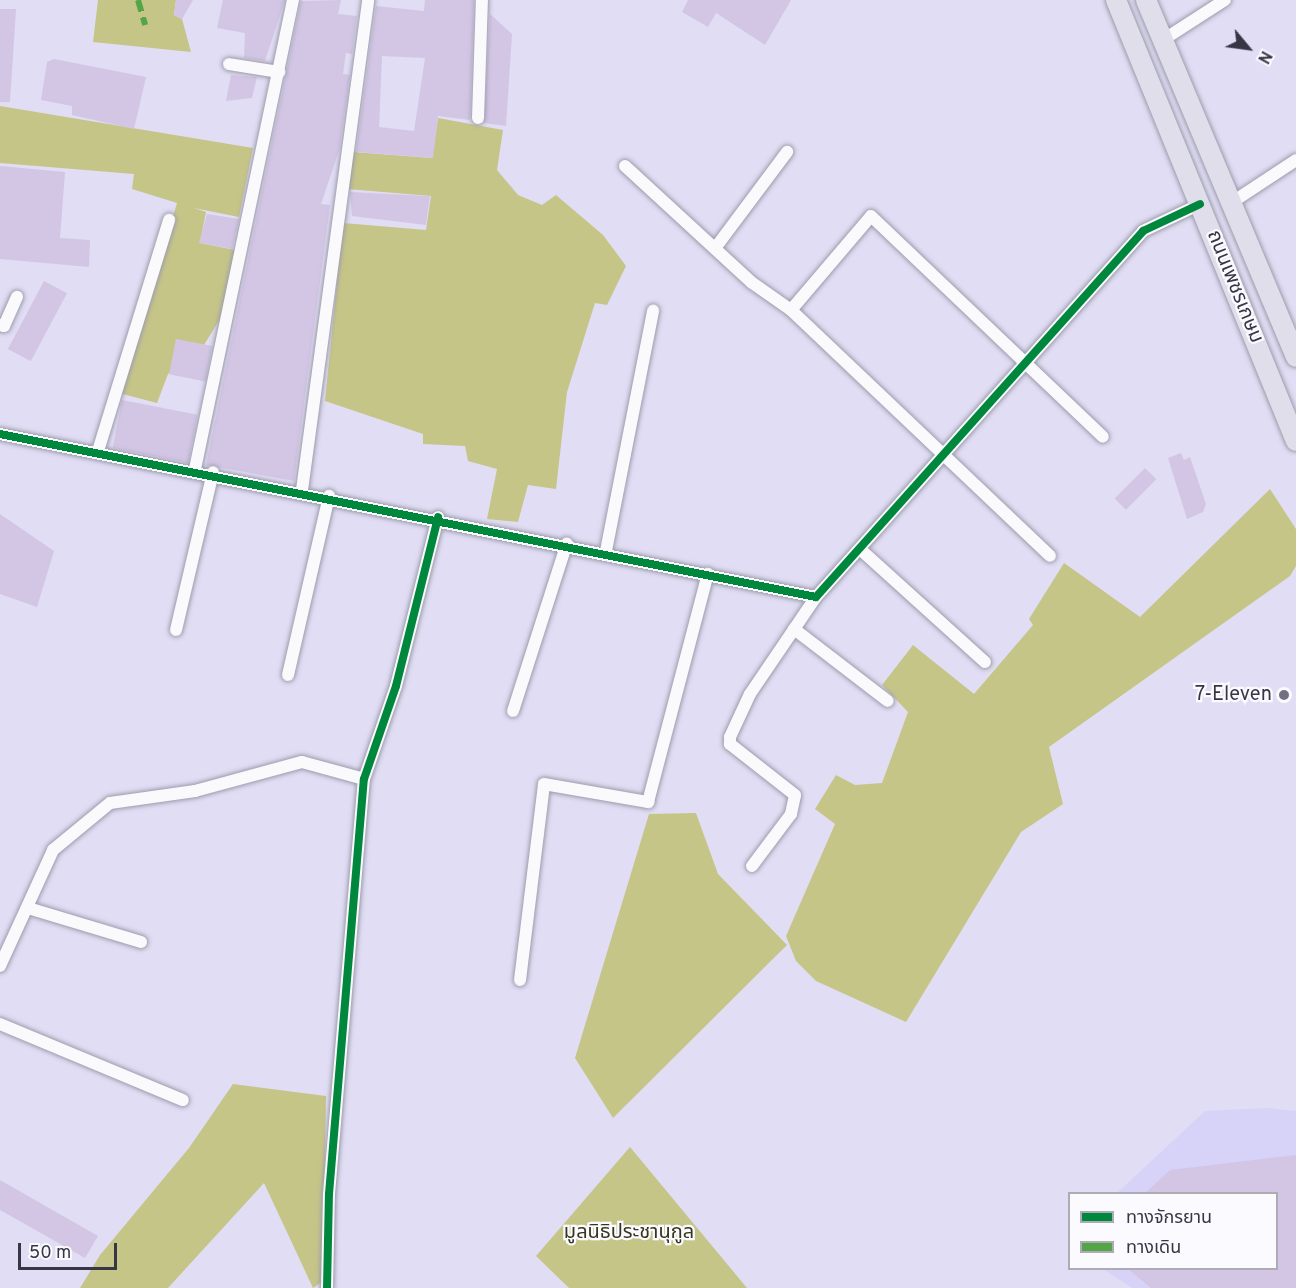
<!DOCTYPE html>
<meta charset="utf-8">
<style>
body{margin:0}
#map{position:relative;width:1296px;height:1288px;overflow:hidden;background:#e0ddf4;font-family:Overpass,"Noto Sans Thai",sans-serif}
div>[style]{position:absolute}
.built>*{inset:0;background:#d7d3f8}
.green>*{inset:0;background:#c6c588}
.building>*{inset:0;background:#d3c6e5;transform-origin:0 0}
.roads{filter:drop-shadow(0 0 2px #9d9cac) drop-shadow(0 0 2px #9d9cac)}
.minor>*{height:12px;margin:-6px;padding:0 6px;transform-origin:6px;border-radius:6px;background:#fafafd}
.trunk>*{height:20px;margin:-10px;padding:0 10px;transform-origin:10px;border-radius:10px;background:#e0deea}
.quiet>*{height:6px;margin-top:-3px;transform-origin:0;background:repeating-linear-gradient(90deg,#53a547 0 12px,transparent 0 18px)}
.cycleway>*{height:8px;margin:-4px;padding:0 4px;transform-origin:4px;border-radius:4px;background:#00873e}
.dots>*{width:16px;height:16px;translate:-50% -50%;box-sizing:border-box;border:3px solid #fbfaff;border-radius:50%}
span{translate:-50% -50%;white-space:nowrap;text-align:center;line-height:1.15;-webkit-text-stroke:4.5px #fbfaff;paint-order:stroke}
.street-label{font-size:20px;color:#383646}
.poi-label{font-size:20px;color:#383646}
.right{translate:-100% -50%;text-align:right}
.park-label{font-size:20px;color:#35361f}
.legend{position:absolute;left:1068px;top:1192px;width:210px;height:78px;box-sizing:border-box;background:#fbfaff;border:2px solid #adacb5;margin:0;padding:8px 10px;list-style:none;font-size:18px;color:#383646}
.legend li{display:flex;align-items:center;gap:12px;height:30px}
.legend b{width:30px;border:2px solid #adacb5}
.north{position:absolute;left:1218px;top:18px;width:60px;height:60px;-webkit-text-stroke:4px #fbfaff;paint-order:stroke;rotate:119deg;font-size:16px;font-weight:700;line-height:24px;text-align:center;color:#383646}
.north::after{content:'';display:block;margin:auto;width:21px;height:27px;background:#383646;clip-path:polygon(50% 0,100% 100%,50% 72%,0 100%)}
.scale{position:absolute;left:18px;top:1243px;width:99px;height:27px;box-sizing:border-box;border:3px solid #383646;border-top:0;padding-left:8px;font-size:18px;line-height:21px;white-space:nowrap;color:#383646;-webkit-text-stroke:4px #fbfaff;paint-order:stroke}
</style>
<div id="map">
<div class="built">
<div style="clip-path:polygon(1268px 1108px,1296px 1111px,1296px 1288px,1132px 1288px,1103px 1269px,1276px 1268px,1276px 1194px,1117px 1193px,1205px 1111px)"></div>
</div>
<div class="green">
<div style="clip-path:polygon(98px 0,176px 0,174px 15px,182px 19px,191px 52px,93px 42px)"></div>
<div style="clip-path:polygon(0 106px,253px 148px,239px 217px,194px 208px,206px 212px,200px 243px,235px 250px,220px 319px,204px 345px,168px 374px,157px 403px,119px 393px,177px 203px,132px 189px,134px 174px,0 163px)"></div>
<div style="clip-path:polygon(438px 118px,503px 130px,497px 170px,518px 195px,542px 205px,556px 195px,603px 235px,626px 266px,607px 305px,595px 303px,567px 392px,556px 489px,528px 485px,518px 522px,487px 519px,497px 469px,468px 461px,465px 446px,423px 444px,423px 434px,325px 401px,343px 223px,426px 230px,431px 196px,347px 189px,353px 152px,432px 158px)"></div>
<div style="clip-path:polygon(1270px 489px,1296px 529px,1296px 566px,1290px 576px,1049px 747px,1063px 804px,1021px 832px,906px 1022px,816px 981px,796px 961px,786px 936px,835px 824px,815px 809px,836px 775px,855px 785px,882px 783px,908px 712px,882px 685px,913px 645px,974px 694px,1033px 625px,1029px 619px,1064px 563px,1140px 617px)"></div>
<div style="clip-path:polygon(696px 813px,718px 874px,787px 945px,613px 1118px,575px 1058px,649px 814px)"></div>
<div style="clip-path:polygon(233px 1084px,326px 1096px,323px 1281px,313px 1288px,264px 1183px,168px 1288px,80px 1288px,100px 1255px,189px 1148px)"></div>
<div style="clip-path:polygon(630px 1147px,747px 1288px,569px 1288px,536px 1256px)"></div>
</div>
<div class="building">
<div style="clip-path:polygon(176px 0,193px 0,182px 19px,174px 15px)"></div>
<div style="clip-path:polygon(223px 0,285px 0,265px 61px,244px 58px,245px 33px,217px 28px)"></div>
<div style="clip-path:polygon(341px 0,338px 14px,357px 16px,352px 54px,346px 53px,343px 74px,350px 75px,339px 151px,321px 204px,330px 205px,294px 481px,206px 465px,301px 1px)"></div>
<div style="clip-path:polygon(evenodd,425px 0,474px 0,470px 120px,438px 116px,433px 158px,356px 152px,376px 6px,424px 11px,425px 0,382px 56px,425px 58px,414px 131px,379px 127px,382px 56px)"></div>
<div style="clip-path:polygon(688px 0,791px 0,765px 45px,716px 13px,708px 27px,682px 12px)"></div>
<div style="clip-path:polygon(0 9px,16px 9px,10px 102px,0 102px)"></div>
<div style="clip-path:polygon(490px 14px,512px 34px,506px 126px,484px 123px)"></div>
<div style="clip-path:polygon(54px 59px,146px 77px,134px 129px,72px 115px,72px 106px,41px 100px,47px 62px)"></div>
<div style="clip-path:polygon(231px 75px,257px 77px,252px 98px,226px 101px)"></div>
<div style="clip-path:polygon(0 166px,65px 172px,60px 238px,90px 240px,89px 267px,0 259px)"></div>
<div style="clip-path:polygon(350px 192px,430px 196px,426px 225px,352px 216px)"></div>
<div style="clip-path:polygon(207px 214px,239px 219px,232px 249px,199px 243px)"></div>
<div style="left:44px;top:281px;width:26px;height:77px;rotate:28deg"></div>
<div style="left:176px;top:339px;width:37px;height:36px;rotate:11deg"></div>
<div style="left:122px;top:400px;width:77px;height:49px;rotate:11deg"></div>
<div style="clip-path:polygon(1181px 453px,1184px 460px,1190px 457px,1206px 504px,1203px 512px,1187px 519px,1168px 458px)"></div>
<div style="left:1145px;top:468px;width:16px;height:43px;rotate:45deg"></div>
<div style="clip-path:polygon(0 514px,54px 551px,37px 607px,0 594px)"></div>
<div style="clip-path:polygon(1296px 1155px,1296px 1288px,1151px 1288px,1128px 1269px,1276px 1269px,1276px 1194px,1144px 1194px,1170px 1170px)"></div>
<div style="clip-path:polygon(0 1180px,98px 1236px,85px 1258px,0 1210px)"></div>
</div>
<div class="roads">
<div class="minor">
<div style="left:1166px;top:38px;width:70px;rotate:-32.8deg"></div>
<div style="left:229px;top:64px;width:51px;rotate:9.1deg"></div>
<div style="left:478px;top:118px;width:118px;rotate:-88.1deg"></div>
<div style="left:625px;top:166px;width:171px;rotate:42.6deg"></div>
<div style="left:751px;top:282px;width:49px;rotate:35deg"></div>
<div style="left:791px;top:310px;width:357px;rotate:43.5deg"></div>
<div style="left:1231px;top:203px;width:78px;rotate:-33.5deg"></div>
<div style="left:716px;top:247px;width:119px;rotate:-53.2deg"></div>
<div style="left:791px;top:310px;width:123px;rotate:-49.6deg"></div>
<div style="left:871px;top:216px;width:320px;rotate:43.6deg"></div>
<div style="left:0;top:325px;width:4px;rotate:14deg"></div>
<div style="left:4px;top:326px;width:32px;rotate:-66deg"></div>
<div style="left:0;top:434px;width:832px;rotate:11.3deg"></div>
<div style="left:816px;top:597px;width:491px;rotate:-48.2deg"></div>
<div style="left:1143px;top:231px;width:63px;rotate:-25.3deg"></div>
<div style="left:98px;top:451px;width:242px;rotate:-72.9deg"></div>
<div style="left:195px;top:469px;width:479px;rotate:-78.2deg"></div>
<div style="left:302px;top:490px;width:494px;rotate:-82.3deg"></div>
<div style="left:861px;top:550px;width:167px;rotate:42.1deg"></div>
<div style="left:606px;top:551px;width:245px;rotate:-78.9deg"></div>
<div style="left:794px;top:629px;width:118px;rotate:37.5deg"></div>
<div style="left:176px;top:630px;width:162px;rotate:-76.8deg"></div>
<div style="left:288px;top:675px;width:184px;rotate:-77.1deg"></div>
<div style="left:513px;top:711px;width:176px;rotate:-72.2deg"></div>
<div style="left:752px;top:866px;width:65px;rotate:-53.1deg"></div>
<div style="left:791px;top:814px;width:19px;rotate:-78deg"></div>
<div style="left:795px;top:795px;width:83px;rotate:-141.9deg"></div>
<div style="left:730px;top:744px;width:7px;rotate:-90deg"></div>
<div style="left:730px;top:737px;width:47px;rotate:-65.1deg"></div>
<div style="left:750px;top:694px;width:117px;rotate:-55.8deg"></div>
<div style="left:28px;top:908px;width:118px;rotate:16.7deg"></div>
<div style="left:0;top:966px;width:128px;rotate:-65.4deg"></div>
<div style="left:53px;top:850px;width:74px;rotate:-39.5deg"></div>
<div style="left:110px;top:803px;width:86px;rotate:-8deg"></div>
<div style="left:195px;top:791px;width:111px;rotate:-15.2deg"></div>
<div style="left:302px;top:762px;width:64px;rotate:15.3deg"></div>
<div style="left:520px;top:980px;width:197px;rotate:-83deg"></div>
<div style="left:544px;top:784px;width:106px;rotate:9.8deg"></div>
<div style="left:648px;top:802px;width:236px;rotate:-75.3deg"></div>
<div style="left:0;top:1024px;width:198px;rotate:22.6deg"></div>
<div style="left:327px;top:1288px;width:94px;rotate:-88.8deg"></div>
<div style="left:329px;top:1194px;width:416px;rotate:-85.2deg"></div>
<div style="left:364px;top:779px;width:98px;rotate:-71deg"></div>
<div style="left:396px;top:686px;width:174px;rotate:-76deg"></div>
</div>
<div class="trunk">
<div style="left:1116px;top:0;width:476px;rotate:67.8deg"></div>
<div style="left:1146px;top:0;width:387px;rotate:67.2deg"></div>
</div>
</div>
<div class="quiet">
<div style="left:138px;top:0;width:26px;rotate:74deg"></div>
</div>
<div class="cycleway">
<div style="left:0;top:434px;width:832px;rotate:11.3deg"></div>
<div style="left:816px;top:597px;width:491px;rotate:-48.2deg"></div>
<div style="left:1143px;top:231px;width:63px;rotate:-25.3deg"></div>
<div style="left:327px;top:1288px;width:94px;rotate:-88.8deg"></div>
<div style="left:329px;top:1194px;width:416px;rotate:-85.2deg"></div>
<div style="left:364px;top:779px;width:98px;rotate:-71deg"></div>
<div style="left:396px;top:686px;width:174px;rotate:-76deg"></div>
</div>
<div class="dots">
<div style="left:1284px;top:695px;background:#737083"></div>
</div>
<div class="street-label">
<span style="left:1234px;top:287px;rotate:68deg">ถนนเพชรเกษม</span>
</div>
<div class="poi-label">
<span class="right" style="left:1272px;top:695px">7-Eleven</span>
</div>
<div class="park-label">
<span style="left:629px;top:1233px">มูลนิธิประชานุกูล</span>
</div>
<ul class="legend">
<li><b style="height:8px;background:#00873e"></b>ทางจักรยาน</li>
<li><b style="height:8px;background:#53a547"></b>ทางเดิน</li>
</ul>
<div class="north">N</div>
<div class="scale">50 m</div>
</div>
